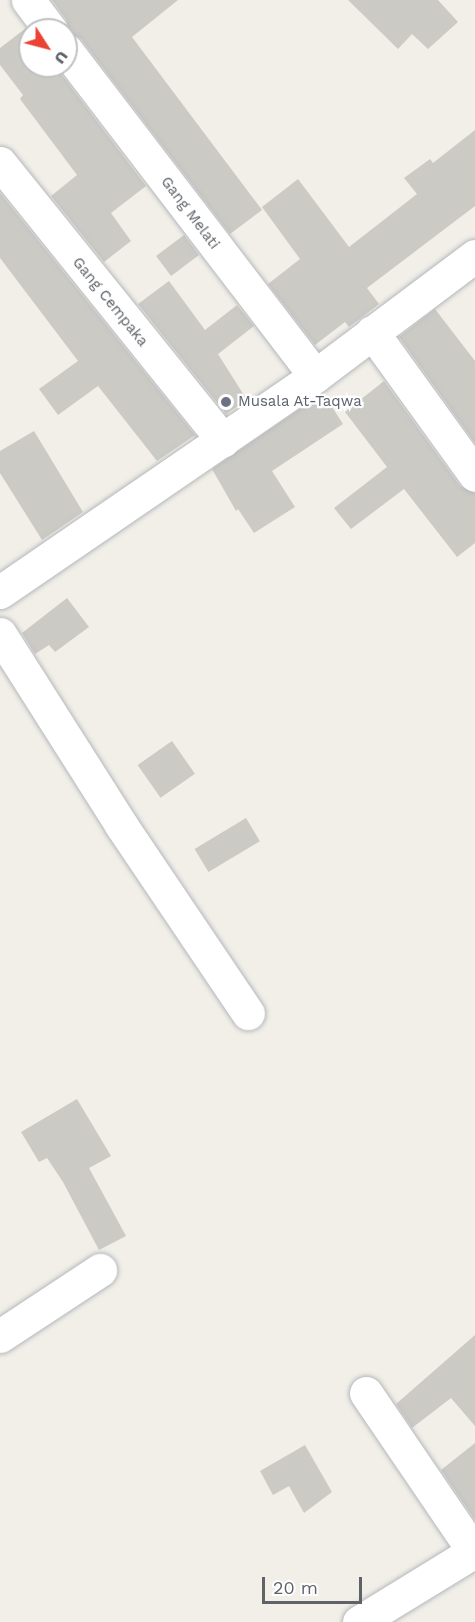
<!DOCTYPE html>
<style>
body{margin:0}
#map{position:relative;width:475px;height:1622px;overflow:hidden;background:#f1efe8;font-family:"Work Sans",sans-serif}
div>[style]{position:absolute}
.building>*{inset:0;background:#cccac5;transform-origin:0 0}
.roads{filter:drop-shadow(0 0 2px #b5b8bc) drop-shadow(0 0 2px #b5b8bc)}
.minor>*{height:33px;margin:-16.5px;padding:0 16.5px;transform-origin:16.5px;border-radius:16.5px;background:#fff}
.dots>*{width:16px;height:16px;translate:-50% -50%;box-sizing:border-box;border:3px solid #fff;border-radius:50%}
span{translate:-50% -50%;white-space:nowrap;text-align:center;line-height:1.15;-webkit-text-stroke:4.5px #fff;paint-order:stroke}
.street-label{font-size:15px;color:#5f6368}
.worship-label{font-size:15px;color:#5b616d}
.left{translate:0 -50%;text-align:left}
.north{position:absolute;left:18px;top:18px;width:60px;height:60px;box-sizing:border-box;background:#fff;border:2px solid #bfc1c3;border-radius:50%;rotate:126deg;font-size:16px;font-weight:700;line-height:24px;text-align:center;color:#5f6368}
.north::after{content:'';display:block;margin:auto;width:21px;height:27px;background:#ea4335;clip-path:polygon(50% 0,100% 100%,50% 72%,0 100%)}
.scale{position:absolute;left:262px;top:1577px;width:100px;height:27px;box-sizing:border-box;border:3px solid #5f6368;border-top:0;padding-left:8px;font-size:18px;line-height:21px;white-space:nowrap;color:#5f6368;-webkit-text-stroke:4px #fff;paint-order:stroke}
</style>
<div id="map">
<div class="building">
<div style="clip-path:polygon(52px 0,178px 0,132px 37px,262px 210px,230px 234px,81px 39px,69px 32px,66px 19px)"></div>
<div style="clip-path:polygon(348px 0,438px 0,458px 22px,428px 49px,412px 34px,398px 49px)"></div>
<div style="clip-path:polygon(26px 28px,30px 33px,30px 66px,55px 66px,146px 186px,111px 213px,131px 241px,104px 262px,51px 196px,77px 175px,20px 99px,23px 95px,0 65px,0 48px)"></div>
<div style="clip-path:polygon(475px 130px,475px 206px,367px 288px,379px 304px,349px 327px,345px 322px,315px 345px,268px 284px,300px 259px,262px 207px,298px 179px,349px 247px,417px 194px,404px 178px,430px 159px,433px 163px)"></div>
<div style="clip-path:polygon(0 193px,195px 435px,157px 461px,98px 386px,58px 415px,39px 389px,78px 361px,0 258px)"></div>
<div style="left:184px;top:235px;width:25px;height:35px;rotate:53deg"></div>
<div style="clip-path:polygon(169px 281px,205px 330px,237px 305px,254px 326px,218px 354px,247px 400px,226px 414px,138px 304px)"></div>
<div style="clip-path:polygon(435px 309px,475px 361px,475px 443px,399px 337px)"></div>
<div style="clip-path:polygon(384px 381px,460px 486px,475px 493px,475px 543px,457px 557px,404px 489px,351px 529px,334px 508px,387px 467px,345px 412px)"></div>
<div style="clip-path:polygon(323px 393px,343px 424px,272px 471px,295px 507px,254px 533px,238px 509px,236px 511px,212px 469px)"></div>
<div style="clip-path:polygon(34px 431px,83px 512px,42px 540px,0 473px,0 451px)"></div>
<div style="clip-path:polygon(67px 598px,89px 627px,55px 652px,49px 645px,35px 654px,22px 633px)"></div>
<div style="left:172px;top:741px;width:40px;height:42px;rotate:55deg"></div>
<div style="left:246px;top:818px;width:27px;height:60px;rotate:59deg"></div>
<div style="clip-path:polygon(77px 1099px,111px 1156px,89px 1168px,126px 1236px,99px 1250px,63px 1182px,47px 1158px,39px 1162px,21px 1132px)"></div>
<div style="clip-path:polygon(475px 1335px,475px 1426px,451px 1398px,412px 1428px,396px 1404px)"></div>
<div style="clip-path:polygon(475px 1443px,475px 1520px,441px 1470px)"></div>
<div style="clip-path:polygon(305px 1445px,332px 1492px,304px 1513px,289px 1486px,273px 1495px,260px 1471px)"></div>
</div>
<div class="roads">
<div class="minor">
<div style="left:28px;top:0;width:38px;rotate:53deg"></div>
<div style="left:66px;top:50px;width:410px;rotate:52.6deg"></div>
<div style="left:0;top:163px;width:356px;rotate:51.2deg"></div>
<div style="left:372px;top:332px;width:176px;rotate:54.2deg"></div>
<div style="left:0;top:592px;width:382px;rotate:-34.4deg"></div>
<div style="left:315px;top:376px;width:200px;rotate:-36.9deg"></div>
<div style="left:0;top:634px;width:226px;rotate:57.6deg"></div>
<div style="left:121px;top:825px;width:227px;rotate:56deg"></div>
<div style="left:0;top:1336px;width:120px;rotate:-33.4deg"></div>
<div style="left:366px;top:1393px;width:192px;rotate:55.8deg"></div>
<div style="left:359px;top:1622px;width:136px;rotate:-31.5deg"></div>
</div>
</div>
<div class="dots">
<div style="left:226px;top:402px;background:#6b7280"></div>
</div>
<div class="street-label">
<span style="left:190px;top:213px;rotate:53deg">Gang Melati</span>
<span style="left:110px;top:302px;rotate:51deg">Gang Cempaka</span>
</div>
<div class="worship-label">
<span class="left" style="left:238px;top:402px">Musala At-Taqwa</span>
</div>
<div class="north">U</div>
<div class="scale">20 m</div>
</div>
